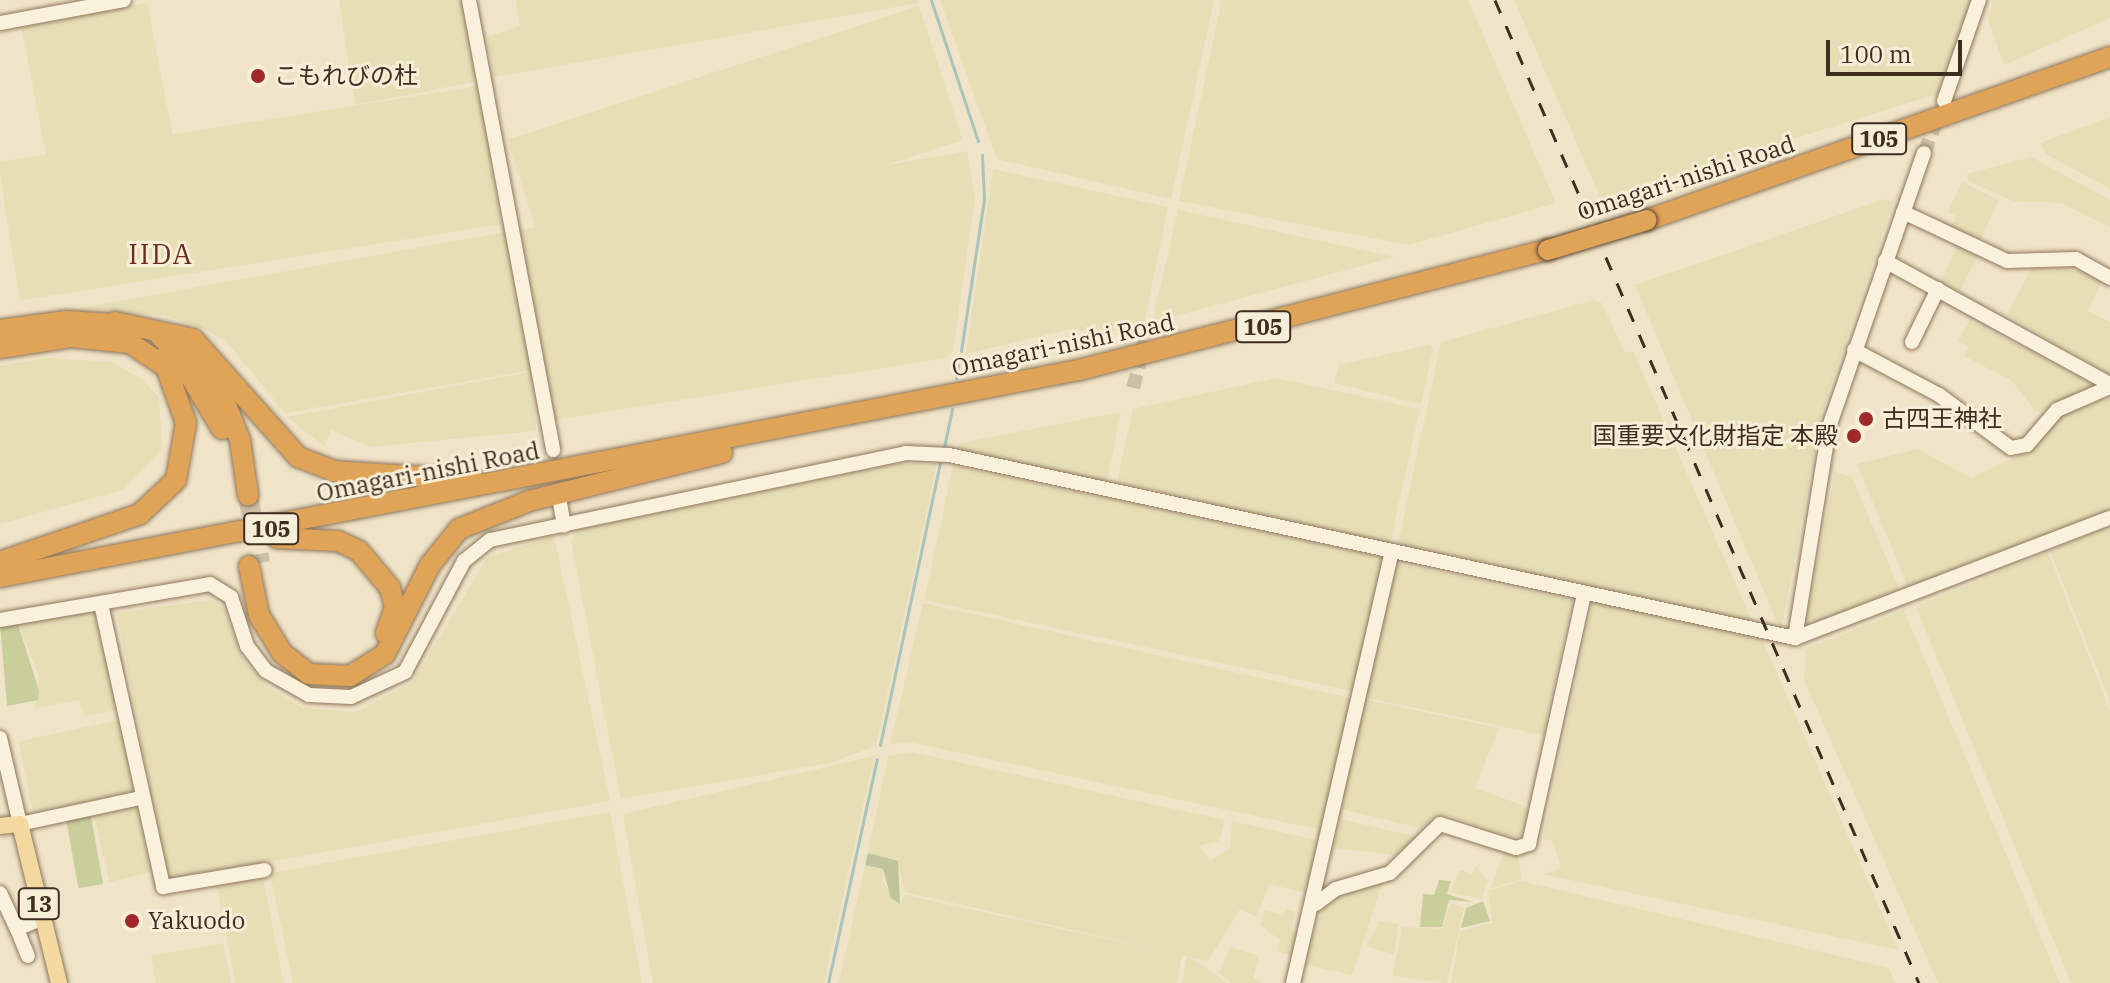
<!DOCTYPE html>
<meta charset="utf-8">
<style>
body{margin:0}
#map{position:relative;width:2110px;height:983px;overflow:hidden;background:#f0e4c8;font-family:"IBM Plex Serif","Noto Sans JP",serif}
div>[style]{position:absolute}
.farmland>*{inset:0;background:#e6deb5;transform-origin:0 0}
.green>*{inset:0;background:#c9cf9b;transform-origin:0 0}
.cemetery>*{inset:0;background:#bfc49a}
.stream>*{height:3px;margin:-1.5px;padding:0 1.5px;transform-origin:1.5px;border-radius:1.5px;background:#a9c4bc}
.minor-tunnel>*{height:14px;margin-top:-7px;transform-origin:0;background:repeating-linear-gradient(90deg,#ccc0a6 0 14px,transparent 0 21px)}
.highway-tunnel>*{height:20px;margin-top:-10px;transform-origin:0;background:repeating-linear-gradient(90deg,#ccc0a6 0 20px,transparent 0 30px)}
.roads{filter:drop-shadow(0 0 2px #8d765c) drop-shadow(0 0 2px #8d765c)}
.minor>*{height:14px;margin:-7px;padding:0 7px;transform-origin:7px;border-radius:7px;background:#faf1dc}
.major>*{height:16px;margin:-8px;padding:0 8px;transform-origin:8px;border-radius:8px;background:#f3d9a0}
.highway>*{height:20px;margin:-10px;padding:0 10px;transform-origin:10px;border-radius:10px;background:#e0a458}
.rail>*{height:3px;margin-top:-1.5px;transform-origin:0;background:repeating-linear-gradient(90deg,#3d2e20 0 14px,transparent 0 28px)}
.bridges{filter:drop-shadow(0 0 2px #5b4430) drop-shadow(0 0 2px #5b4430)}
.highway-bridge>*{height:20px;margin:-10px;padding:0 10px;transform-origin:10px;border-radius:10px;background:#e0a458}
.dots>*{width:22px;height:22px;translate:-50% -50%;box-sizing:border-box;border:4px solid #f7eed8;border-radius:50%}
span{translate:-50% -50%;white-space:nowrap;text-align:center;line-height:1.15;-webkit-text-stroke:6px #f7eed8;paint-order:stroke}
.shield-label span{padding:2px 6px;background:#f7eed8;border:2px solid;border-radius:6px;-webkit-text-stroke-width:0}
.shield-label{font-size:22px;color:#3d2e20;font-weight:700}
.poi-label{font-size:24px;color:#3d2e20}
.left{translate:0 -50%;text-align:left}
.right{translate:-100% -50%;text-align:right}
.street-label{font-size:24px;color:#3d2e20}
.quarter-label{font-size:28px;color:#6b2e1e;letter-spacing:2px}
.scale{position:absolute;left:1826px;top:40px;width:136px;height:36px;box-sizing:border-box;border:4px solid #3d2e20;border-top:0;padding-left:10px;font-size:24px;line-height:28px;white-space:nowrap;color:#3d2e20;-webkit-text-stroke:6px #f7eed8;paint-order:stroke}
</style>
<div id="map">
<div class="farmland">
<div style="clip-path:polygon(339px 0,465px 0,478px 81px,355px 105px)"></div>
<div style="clip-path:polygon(516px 0,917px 0,918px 3px,494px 77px,487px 37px,520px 26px)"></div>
<div style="clip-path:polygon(940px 0,1214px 0,1171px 199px,997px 159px)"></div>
<div style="clip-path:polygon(1222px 0,1468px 0,1556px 203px,1409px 245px,1179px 201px)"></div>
<div style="clip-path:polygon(1514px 0,1976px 0,1940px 93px,1601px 199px)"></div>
<div style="clip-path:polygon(1993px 0,2110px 0,2110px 18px,2004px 65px,1988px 19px)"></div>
<div style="left:147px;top:3px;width:134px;height:128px;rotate:79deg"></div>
<div style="left:919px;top:6px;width:141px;height:433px;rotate:72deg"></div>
<div style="left:479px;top:86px;width:140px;height:487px;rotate:81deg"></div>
<div style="clip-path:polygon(2110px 117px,2110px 189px,2046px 154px,2040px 143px)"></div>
<div style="clip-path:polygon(967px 151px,975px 198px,953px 351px,946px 358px,554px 420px,519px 230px)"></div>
<div style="clip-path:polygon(2031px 157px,2110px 200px,2110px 227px,2061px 203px,2013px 201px,1969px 181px,1967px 174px)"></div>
<div style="clip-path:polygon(993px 169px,1168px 207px,1144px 323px,1098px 335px,1071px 329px,966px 354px)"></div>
<div style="clip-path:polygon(1962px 182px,1999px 200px,1979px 242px,1950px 228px,1956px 216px,1948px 212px)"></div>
<div style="clip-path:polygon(1885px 199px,1893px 203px,1822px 412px,1781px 632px,1635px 285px)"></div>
<div style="clip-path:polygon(1178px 210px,1395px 257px,1152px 322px)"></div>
<div style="clip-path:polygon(505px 232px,531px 370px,285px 413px,226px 341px,204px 329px,164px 315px,64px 311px)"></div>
<div style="left:1959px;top:244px;width:22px;height:42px;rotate:27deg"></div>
<div style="clip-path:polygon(2070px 267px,2102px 281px,2088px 311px,2110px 322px,2110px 375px,2007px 315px,2031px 269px)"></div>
<div style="clip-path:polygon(1594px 300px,1602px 303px,1625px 353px,1633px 351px,1752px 621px,1398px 544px,1441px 342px)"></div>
<div style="clip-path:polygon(1970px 320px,2092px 384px,2094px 391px,2036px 412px,2011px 380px,1964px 356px,1969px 347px,1958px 341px)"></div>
<div style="clip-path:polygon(1428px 345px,1433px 348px,1421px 404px,1334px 383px,1339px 365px)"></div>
<div style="clip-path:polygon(48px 358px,112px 362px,143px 380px,159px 397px,162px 450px,122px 490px,0 524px,0 366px)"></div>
<div style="clip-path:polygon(531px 372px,536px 431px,370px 447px,331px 430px,325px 447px,287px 417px)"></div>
<div style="clip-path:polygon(1276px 378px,1420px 409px,1390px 543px,1117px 482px,1133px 409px)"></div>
<div style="clip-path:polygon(2110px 397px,2110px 511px,1910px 592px,1857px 464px,1918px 449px,1971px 478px,2028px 451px,2055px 417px)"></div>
<div style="clip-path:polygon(1121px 412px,1107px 482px,956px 449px,961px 443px)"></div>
<div style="clip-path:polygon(896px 464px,937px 464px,876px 746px,829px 763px,621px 799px,571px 541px,579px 529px)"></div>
<div style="left:953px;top:466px;width:441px;height:137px;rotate:12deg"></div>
<div style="clip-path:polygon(1835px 472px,1852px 477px,1901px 593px,1813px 627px,1806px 620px)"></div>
<div style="clip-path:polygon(2110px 526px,2110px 702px,2050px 551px)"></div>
<div style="clip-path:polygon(554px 536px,610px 801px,168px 880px,117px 613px,210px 600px,224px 609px,242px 658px,269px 688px,303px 708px,356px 712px,412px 683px,487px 558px)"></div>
<div style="clip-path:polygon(2048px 552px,2110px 711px,2110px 983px,2071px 983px,1916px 607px)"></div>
<div style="left:1392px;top:562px;width:184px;height:138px;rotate:12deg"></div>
<div style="clip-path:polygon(1593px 601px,1761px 637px,1898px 950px,1542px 874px,1561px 868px,1553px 841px,1543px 839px)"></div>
<div style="clip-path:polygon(923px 603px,1355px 699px,1326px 831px,909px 742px,890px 745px)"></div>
<div style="clip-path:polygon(1904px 610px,2060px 983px,1938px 983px,1804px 680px,1806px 649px)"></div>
<div style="clip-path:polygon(94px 611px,117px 710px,84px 716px,80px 700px,35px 708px,39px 676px,17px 621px)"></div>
<div style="clip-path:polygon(1364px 699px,1499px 728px,1475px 788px,1533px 809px,1527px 835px,1511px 837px,1446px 815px,1420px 828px,1341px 809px)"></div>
<div style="left:119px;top:720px;width:73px;height:103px;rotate:78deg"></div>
<div style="clip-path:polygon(912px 752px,1225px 820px,1219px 841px,1199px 846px,1210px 861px,1230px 848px,1232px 821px,1326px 842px,1313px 895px,1269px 884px,1257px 917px,1240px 909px,1208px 961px,905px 892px,898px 861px,868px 853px,888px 756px)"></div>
<div style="clip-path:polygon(874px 756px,824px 983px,653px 983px,623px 814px)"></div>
<div style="left:136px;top:806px;width:68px;height:43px;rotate:77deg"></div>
<div style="clip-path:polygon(610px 812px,642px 983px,293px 983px,270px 873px)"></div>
<div style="clip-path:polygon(1341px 819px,1417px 837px,1396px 855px,1333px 848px)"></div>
<div style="clip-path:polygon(1504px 851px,1518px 856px,1522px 879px,1491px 888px)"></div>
<div style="clip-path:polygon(865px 865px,883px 869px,883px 882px,900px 904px,904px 895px,1182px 955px,1177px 983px,839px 983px)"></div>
<div style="clip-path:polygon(1476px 866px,1487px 881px,1482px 899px,1450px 892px,1460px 870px,1472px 874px)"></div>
<div style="left:263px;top:877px;width:108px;height:47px;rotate:79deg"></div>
<div style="clip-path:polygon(1383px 881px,1352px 975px,1302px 964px,1327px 899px)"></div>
<div style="clip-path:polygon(1521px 881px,1889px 968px,1895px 983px,1451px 983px,1460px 931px,1492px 923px,1488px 891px)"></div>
<div style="clip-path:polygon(1451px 903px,1464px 908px,1447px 983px,1393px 976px,1402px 927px,1442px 929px)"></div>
<div style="clip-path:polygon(1286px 909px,1295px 911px,1291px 930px,1301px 934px,1295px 957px,1277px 951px,1280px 940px,1260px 925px,1265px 910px,1283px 916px)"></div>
<div style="clip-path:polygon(1380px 921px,1399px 924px,1394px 954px,1366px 947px)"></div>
<div style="clip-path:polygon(223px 943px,231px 983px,156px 983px,151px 956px)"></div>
<div style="clip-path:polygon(1230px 947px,1259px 956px,1253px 978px,1264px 983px,1232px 983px,1219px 973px)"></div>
<div style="clip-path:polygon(1187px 956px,1208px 969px,1227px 983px,1182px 983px)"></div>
</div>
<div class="green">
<div style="clip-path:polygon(17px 621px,39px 691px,38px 700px,7px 706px,0 624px)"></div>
<div style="left:91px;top:816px;width:69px;height:25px;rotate:80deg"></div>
<div style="clip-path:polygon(1439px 880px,1451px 881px,1447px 894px,1473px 902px,1449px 900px,1442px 927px,1420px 927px,1423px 894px,1434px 895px)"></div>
<div style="clip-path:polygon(1483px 901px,1490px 921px,1461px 928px,1466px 908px)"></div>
</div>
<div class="cemetery">
<div style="clip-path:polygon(868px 853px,898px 861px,900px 904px,891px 898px,883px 869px,865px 865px)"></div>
</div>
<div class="stream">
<div style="left:931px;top:0;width:149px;rotate:71.6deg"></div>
<div style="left:961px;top:351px;width:154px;rotate:-81.4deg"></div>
<div style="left:984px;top:199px;width:44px;rotate:-92.6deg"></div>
<div style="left:956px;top:378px;width:13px;rotate:-81deg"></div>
<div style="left:944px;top:447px;width:39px;rotate:-78deg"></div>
<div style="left:880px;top:745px;width:288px;rotate:-78deg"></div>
<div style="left:828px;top:983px;width:229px;rotate:-77.7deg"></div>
</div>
<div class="minor-tunnel">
<div style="left:1924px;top:153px;width:43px;rotate:-68.2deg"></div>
<div style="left:1133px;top:388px;width:49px;rotate:-75.7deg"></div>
</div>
<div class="highway-tunnel">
<div style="left:248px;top:495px;width:69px;rotate:80deg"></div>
</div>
<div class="roads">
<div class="minor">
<div style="left:469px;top:0;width:458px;rotate:79.4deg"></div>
<div style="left:0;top:23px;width:126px;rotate:-10.5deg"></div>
<div style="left:1944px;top:101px;width:107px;rotate:-70.9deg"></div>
<div style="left:1903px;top:212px;width:115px;rotate:25.2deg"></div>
<div style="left:2007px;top:261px;width:69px;rotate:-1.7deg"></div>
<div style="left:2076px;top:259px;width:39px;rotate:29deg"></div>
<div style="left:1885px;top:261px;width:256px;rotate:28.7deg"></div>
<div style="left:1912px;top:342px;width:59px;rotate:-63.9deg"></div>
<div style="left:1854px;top:350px;width:96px;rotate:27.9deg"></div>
<div style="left:1939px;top:395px;width:89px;rotate:36.4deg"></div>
<div style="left:2011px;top:448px;width:16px;rotate:-11deg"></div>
<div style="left:2027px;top:445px;width:46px;rotate:-49.4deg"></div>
<div style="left:2057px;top:410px;width:58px;rotate:-23.5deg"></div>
<div style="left:560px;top:503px;width:23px;rotate:80deg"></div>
<div style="left:101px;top:604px;width:290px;rotate:77.6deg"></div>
<div style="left:163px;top:887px;width:103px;rotate:-9.5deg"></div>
<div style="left:0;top:620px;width:213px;rotate:-9.7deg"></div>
<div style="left:210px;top:584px;width:25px;rotate:32deg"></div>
<div style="left:231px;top:597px;width:52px;rotate:71.9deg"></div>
<div style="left:247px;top:646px;width:31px;rotate:53deg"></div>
<div style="left:266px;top:671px;width:49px;rotate:29.2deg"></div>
<div style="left:309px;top:695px;width:42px;rotate:2.7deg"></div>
<div style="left:351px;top:697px;width:60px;rotate:-24.8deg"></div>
<div style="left:405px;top:672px;width:126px;rotate:-62deg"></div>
<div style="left:464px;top:561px;width:33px;rotate:-39deg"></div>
<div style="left:490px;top:540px;width:425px;rotate:-11.8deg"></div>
<div style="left:906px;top:453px;width:43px;rotate:2.7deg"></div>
<div style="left:949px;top:455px;width:866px;rotate:12.21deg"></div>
<div style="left:1795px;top:638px;width:337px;rotate:-20.9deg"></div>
<div style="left:1795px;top:638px;width:214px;rotate:-80.8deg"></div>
<div style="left:1829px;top:427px;width:290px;rotate:-70.9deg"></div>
<div style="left:0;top:738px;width:88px;rotate:76.9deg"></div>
<div style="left:20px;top:824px;width:123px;rotate:-12.2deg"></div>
<div style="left:0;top:893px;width:40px;rotate:65deg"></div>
<div style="left:17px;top:929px;width:28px;rotate:-23deg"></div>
<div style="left:1316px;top:904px;width:25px;rotate:-37deg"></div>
<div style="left:1336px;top:889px;width:56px;rotate:-16.5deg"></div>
<div style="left:1390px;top:873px;width:70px;rotate:-44.4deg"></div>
<div style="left:1440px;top:824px;width:80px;rotate:17.5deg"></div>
<div style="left:1516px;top:848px;width:14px;rotate:-17deg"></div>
<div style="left:1529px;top:844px;width:257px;rotate:-77.6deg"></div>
<div style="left:17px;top:929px;width:29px;rotate:68deg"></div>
<div style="left:1293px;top:983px;width:443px;rotate:-77.1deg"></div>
</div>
<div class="major">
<div style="left:0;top:826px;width:20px;rotate:-6deg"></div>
<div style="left:20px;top:824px;width:164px;rotate:76.2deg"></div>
</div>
<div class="highway">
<div style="left:1647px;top:220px;width:491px;rotate:-19.4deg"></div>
<div style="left:115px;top:322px;width:80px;rotate:12.3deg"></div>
<div style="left:193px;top:339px;width:158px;rotate:48.3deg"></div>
<div style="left:298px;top:457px;width:39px;rotate:21deg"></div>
<div style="left:334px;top:471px;width:141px;rotate:3.7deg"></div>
<div style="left:0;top:330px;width:67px;rotate:-7.8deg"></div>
<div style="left:66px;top:321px;width:61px;rotate:3.8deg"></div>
<div style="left:161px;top:337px;width:79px;rotate:41.9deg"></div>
<div style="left:220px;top:390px;width:54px;rotate:68.2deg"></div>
<div style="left:240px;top:440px;width:56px;rotate:81.7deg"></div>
<div style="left:0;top:348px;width:73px;rotate:-8.7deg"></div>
<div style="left:72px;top:337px;width:58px;rotate:5.9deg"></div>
<div style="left:130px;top:343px;width:43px;rotate:33.7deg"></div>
<div style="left:166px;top:367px;width:59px;rotate:70.3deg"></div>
<div style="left:186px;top:423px;width:58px;rotate:100deg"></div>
<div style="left:176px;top:480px;width:50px;rotate:136.6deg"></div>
<div style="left:140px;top:514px;width:148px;rotate:161.1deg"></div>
<div style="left:163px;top:358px;width:32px;rotate:34deg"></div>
<div style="left:190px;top:376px;width:62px;rotate:58.9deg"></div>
<div style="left:277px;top:538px;width:61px;rotate:2.8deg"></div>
<div style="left:338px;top:541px;width:23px;rotate:25deg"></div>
<div style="left:359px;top:551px;width:48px;rotate:50deg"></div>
<div style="left:390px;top:588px;width:20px;rotate:75deg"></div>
<div style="left:395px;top:607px;width:28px;rotate:109deg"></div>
<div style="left:249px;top:566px;width:50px;rotate:78.5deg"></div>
<div style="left:259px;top:615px;width:44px;rotate:58.8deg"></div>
<div style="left:282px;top:653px;width:34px;rotate:38deg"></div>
<div style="left:309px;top:674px;width:41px;rotate:2.8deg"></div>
<div style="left:350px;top:676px;width:41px;rotate:-32.2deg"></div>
<div style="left:385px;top:654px;width:100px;rotate:-63.2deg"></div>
<div style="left:430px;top:565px;width:46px;rotate:-51.1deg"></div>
<div style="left:459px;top:529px;width:75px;rotate:-21.8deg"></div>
<div style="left:529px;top:501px;width:199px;rotate:-14deg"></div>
<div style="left:0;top:577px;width:1099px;rotate:-10.86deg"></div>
<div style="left:1079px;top:370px;width:484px;rotate:-14.4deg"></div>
</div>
</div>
<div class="rail">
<div style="left:1495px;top:0;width:1071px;rotate:66.67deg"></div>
</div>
<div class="bridges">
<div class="highway-bridge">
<div style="left:1548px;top:250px;width:103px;rotate:-16.9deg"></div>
</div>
</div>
<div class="dots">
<div style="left:258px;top:76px;background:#9e2a2b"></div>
<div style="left:1866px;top:419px;background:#9e2a2b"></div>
<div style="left:1854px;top:436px;background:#9e2a2b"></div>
<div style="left:132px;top:921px;background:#9e2a2b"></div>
</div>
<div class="shield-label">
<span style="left:1879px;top:139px">105</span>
<span style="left:1263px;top:327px">105</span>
<span style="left:271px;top:529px">105</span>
<span style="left:39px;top:904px">13</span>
</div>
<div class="poi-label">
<span class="left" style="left:274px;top:76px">こもれびの杜</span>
<span class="left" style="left:1882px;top:419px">古四王神社</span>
<span class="right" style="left:1838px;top:436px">国重要文化財指定 本殿</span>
<span class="left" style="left:148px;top:921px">Yakuodo</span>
</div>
<div class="street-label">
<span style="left:1686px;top:178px;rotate:-18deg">Omagari-nishi Road</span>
<span style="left:1063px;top:345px;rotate:-12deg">Omagari-nishi Road</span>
<span style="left:428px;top:472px;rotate:-11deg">Omagari-nishi Road</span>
</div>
<div class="quarter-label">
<span style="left:161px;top:254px">IIDA</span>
</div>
<div class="scale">100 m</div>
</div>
